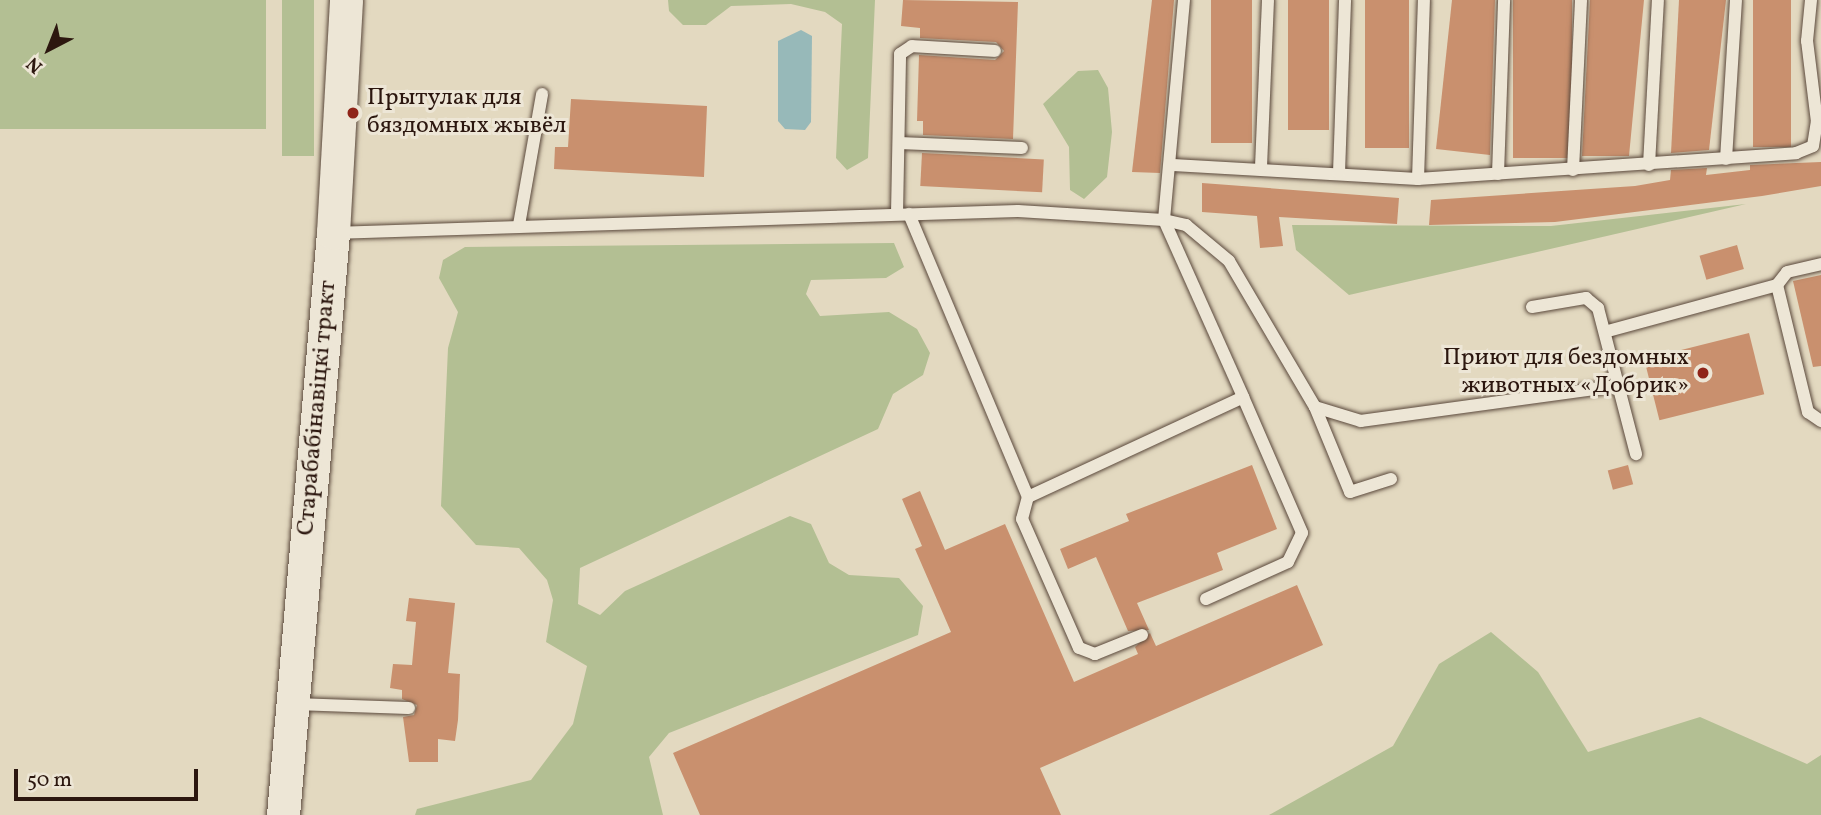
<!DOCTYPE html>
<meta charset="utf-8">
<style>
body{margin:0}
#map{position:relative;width:1821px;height:815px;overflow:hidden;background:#e3d9c0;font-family:Vollkorn,serif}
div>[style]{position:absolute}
.green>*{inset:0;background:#b3bf93;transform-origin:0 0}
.water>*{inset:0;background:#97b9b9}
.building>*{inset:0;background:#c9906e;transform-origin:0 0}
.roads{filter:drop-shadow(0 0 2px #5a483b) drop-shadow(0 0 2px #5a483b)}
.lane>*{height:12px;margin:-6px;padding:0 6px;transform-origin:6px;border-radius:6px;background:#ede6d6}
.secondary>*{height:33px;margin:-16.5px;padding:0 16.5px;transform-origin:16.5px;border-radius:16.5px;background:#ede6d6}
.dots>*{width:19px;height:19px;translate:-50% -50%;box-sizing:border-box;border:4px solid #ede6d6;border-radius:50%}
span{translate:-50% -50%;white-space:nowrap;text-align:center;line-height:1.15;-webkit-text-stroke:6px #ede6d6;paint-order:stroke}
.poi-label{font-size:24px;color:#2c170f}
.left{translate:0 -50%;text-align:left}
.right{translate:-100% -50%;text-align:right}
.street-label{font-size:24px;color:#2c170f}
.north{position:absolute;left:14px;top:14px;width:70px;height:70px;-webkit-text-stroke:5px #ede6d6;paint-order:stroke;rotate:222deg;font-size:19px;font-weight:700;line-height:28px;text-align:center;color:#2c170f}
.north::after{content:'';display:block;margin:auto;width:24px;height:32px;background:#2c170f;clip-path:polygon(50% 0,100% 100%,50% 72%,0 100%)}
.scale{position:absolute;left:14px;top:769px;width:184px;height:32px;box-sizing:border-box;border:4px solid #2c170f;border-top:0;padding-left:9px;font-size:21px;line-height:24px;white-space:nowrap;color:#2c170f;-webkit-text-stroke:5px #ede6d6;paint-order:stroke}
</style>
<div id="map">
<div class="green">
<div style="left:0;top:0;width:266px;height:129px"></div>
<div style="left:282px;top:0;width:32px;height:156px"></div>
<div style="clip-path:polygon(668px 0,875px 0,868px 158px,847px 170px,836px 158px,842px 24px,825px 12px,791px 4px,731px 6px,706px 25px,683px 25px,669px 11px)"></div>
<div style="clip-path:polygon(1098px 70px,1108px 88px,1112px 132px,1107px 177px,1084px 199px,1070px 190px,1069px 147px,1043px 104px,1078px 71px)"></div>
<div style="clip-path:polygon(1746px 204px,1349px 295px,1296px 250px,1292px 225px,1551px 226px)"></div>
<div style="clip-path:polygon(894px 243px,904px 267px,886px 278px,811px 280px,806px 294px,820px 316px,889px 312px,917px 329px,930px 353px,923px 375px,893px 394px,878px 429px,580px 568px,578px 604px,600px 615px,625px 591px,790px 516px,811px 524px,829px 563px,849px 575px,899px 578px,923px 606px,918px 635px,669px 733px,649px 757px,663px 815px,415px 815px,417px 809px,531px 780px,573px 724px,587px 666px,546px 642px,553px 600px,547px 580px,519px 548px,476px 545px,441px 506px,448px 348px,458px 312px,439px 278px,443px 260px,465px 247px)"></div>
<div style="clip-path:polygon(1491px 632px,1538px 672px,1588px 752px,1700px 717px,1807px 764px,1821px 755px,1821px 815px,1269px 815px,1393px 746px,1439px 664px)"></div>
</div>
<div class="water">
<div style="clip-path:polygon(801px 30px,812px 36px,811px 122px,805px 130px,785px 129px,778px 121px,778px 41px)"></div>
</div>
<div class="building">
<div style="clip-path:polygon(903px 0,1018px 2px,1013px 139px,923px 135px,923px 121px,917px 121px,919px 55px,995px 60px,1004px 51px,996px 42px,920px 38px,920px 28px,901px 26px)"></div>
<div style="clip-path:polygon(1152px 0,1174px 0,1160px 173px,1132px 172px)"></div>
<div style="left:1211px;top:0;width:41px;height:143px"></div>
<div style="left:1288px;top:0;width:41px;height:130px"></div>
<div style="left:1365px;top:0;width:44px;height:148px"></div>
<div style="clip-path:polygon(1452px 0,1495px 0,1490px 155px,1436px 149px)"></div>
<div style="left:1513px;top:0;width:59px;height:158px"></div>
<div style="clip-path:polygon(1590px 0,1644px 0,1629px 156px,1582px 156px)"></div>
<div style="clip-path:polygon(1679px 0,1726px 0,1709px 150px,1671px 153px)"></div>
<div style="left:1753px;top:0;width:38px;height:147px"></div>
<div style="clip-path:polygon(571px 99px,707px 106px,704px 177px,554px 169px,555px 147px,568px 147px)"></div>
<div style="left:922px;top:153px;width:122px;height:33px;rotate:3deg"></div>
<div style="clip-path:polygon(1821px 162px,1821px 186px,1762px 196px,1555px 222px,1429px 225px,1431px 200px,1635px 186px,1670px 180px,1671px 170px,1707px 168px,1706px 175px,1750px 170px,1750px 165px)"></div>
<div style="clip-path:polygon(1202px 183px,1399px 198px,1397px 224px,1279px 217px,1283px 246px,1260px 248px,1257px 216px,1202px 212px)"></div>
<div style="left:1737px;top:245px;width:25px;height:39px;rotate:74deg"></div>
<div style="clip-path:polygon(1821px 275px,1821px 366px,1813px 367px,1793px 281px)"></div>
<div style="left:1749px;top:333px;width:63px;height:108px;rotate:76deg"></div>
<div style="clip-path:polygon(1252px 465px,1277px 529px,1217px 553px,1223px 570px,1137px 603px,1149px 630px,1128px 631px,1096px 557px,1068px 569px,1060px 549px,1129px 521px,1126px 514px)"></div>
<div style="left:1628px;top:465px;width:20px;height:21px;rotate:75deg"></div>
<div style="clip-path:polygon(920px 491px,945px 550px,1005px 524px,1074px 682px,1138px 654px,1135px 647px,1150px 633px,1156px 646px,1297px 585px,1323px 645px,1040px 768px,1061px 815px,700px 815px,673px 753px,951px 632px,915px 549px,922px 546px,902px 499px)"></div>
<div style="clip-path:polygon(409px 598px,455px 603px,448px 673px,460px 674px,458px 720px,455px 741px,438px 739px,438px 762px,409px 762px,403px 717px,414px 715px,417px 705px,402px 699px,402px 690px,390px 688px,393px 664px,412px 665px,416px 622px,406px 621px)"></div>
</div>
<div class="roads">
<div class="lane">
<div style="left:1184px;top:0;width:221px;rotate:95.2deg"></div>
<div style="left:1164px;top:220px;width:194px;rotate:65.9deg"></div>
<div style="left:899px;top:143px;width:123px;rotate:2.3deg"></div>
<div style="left:1726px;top:159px;width:159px;rotate:-86.4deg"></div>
<div style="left:1173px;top:165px;width:245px;rotate:3.3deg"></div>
<div style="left:1418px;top:179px;width:379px;rotate:-3.9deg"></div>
<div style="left:1796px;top:153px;width:18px;rotate:-22deg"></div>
<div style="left:1813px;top:146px;width:24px;rotate:-81deg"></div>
<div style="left:1817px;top:122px;width:82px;rotate:-97deg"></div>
<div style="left:1807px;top:41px;width:41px;rotate:-84.4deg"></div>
<div style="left:1649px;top:165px;width:165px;rotate:-86.9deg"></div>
<div style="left:1261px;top:167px;width:167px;rotate:-87.6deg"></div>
<div style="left:1573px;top:170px;width:170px;rotate:-87.3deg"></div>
<div style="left:1339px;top:173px;width:173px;rotate:-88deg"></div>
<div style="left:1498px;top:174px;width:174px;rotate:-88deg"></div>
<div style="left:1418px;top:179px;width:179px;rotate:-88.1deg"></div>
<div style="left:897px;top:214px;width:160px;rotate:-88.9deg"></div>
<div style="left:900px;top:54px;width:14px;rotate:-34deg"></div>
<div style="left:912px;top:46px;width:83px;rotate:3.4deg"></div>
<div style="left:909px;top:214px;width:307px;rotate:67.2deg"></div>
<div style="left:519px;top:225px;width:133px;rotate:-80deg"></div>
<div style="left:333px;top:233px;width:685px;rotate:-1.84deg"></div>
<div style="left:1018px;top:211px;width:146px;rotate:3.5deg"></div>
<div style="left:1164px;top:220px;width:23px;rotate:13deg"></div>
<div style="left:1186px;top:225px;width:56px;rotate:39.9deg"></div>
<div style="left:1229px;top:261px;width:169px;rotate:59.5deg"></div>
<div style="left:1315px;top:407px;width:48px;rotate:16.9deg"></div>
<div style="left:1361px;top:421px;width:259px;rotate:-7.8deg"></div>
<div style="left:1777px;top:285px;width:131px;rotate:76.3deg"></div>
<div style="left:1808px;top:412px;width:16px;rotate:35deg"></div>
<div style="left:1532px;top:307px;width:55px;rotate:-9.5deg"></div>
<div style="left:1586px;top:298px;width:16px;rotate:40deg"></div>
<div style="left:1598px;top:308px;width:151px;rotate:75.4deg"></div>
<div style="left:1608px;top:331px;width:175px;rotate:-15.2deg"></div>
<div style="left:1777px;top:285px;width:16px;rotate:-52deg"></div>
<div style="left:1787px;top:272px;width:35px;rotate:-13deg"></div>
<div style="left:1315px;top:407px;width:92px;rotate:67.6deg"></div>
<div style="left:1350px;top:492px;width:43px;rotate:-17.6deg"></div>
<div style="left:1142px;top:635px;width:51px;rotate:158deg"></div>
<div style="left:1095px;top:654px;width:17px;rotate:-159deg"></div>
<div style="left:1079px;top:648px;width:141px;rotate:-113.8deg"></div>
<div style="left:1022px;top:519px;width:23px;rotate:-75deg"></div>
<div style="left:1028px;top:497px;width:237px;rotate:-24.9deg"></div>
<div style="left:1243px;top:397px;width:148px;rotate:66.5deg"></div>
<div style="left:1302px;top:533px;width:32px;rotate:116deg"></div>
<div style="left:1288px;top:562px;width:90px;rotate:155.7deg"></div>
<div style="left:294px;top:704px;width:115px;rotate:2deg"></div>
</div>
<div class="secondary">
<div style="left:283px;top:815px;width:584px;rotate:-85.09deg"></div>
<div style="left:333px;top:233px;width:233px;rotate:-86.8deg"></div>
</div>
</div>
<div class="dots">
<div style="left:353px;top:113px;background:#8f2418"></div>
<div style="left:1703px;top:373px;background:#8f2418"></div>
</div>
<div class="poi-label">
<span class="left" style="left:367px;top:113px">Прытулак для<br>бяздомных жывёл</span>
<span class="right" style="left:1689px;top:373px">Приют для бездомных<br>животных «Добрик»</span>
</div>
<div class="street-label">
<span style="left:318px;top:408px;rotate:-85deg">Старабабінавіцкі тракт</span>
</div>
<div class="north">N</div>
<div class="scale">50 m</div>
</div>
